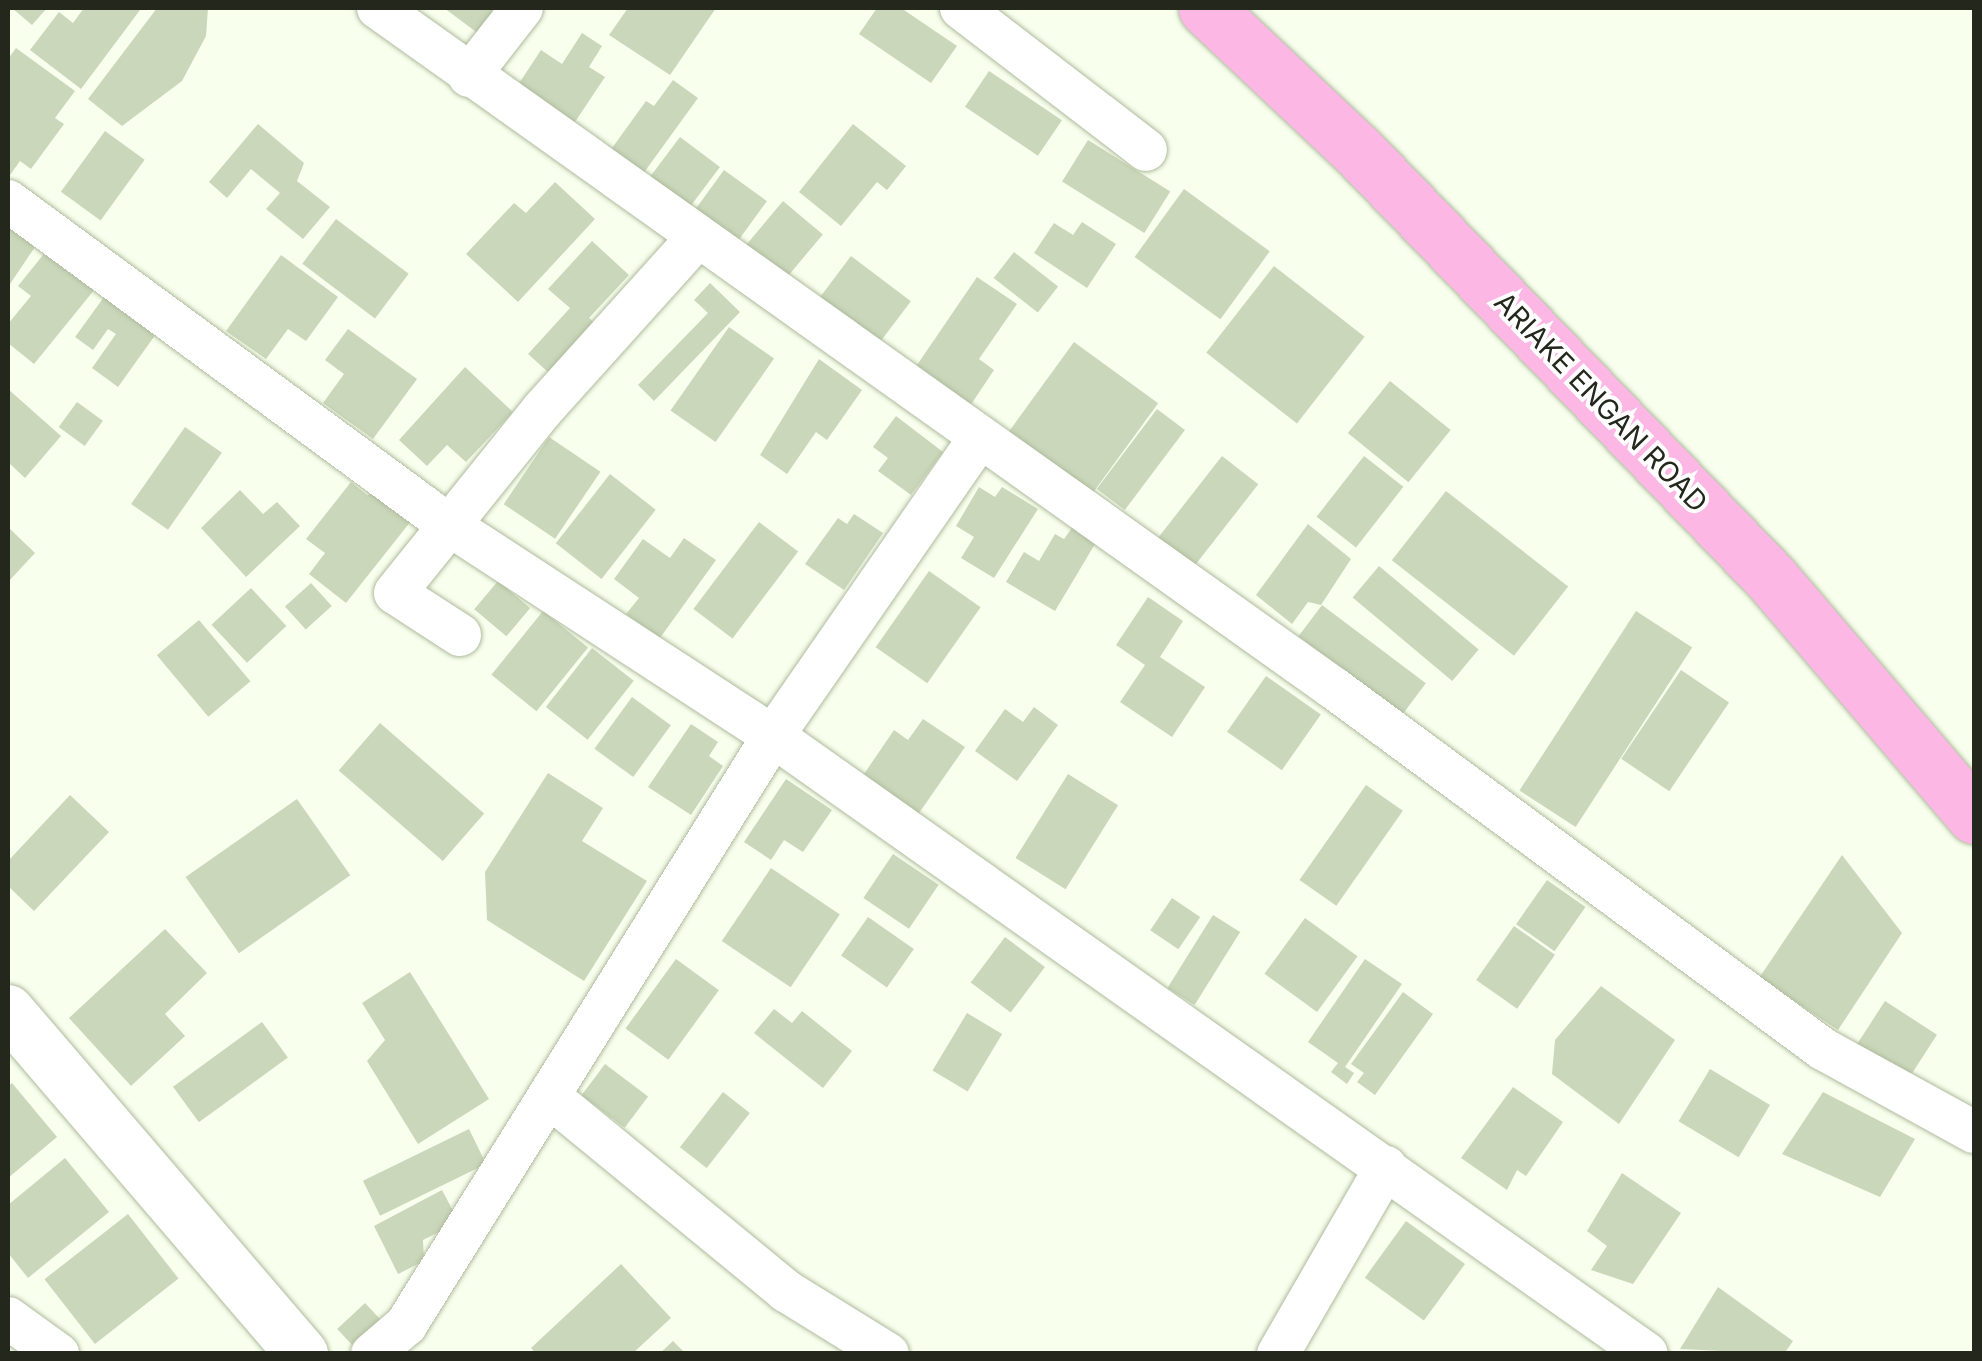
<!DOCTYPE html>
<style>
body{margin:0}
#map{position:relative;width:1982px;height:1361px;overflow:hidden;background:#f8ffed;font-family:Inter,sans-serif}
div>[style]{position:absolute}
.building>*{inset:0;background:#cbd7ba;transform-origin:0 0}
.roads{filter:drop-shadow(0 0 2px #afbb9e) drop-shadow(0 0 2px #afbb9e)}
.minor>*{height:42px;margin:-21px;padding:0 21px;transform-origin:21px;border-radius:21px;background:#fff}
.tertiary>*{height:52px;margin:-26px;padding:0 26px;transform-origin:26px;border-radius:26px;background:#fff}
.motorway>*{height:55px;margin:-27.5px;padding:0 27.5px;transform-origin:27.5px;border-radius:27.5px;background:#fdb7e5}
span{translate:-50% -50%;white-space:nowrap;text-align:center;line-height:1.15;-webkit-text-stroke:8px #fff;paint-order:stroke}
.street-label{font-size:28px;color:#23271c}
.frame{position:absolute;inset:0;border:10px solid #23271c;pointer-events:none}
</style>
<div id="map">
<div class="building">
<div style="clip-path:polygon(12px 8px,47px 8px,32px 25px)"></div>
<div style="clip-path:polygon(84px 8px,140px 10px,81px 89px,30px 50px,59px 12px,73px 23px)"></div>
<div style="clip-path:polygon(157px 8px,208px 8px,206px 36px,182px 81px,122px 126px,88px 99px)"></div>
<div style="clip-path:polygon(444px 8px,506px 8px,483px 37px)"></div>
<div style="clip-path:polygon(628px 8px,716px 8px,670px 75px,609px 35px)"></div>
<div style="clip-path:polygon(877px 8px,901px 8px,957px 46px,931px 83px,859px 34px)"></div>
<div style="clip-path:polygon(582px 33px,602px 46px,589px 67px,605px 77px,569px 131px,512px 94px,541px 50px,562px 64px)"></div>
<div style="clip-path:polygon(16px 48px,75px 91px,55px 118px,64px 124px,31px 169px,20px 161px,8px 178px,8px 59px)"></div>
<div style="left:989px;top:71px;width:88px;height:43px;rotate:34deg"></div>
<div style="clip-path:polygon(673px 80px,698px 98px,640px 178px,607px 155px,646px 101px,654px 106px)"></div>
<div style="clip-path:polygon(258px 124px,304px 163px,297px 181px,330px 207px,303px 239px,266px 209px,280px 193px,251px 169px,227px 198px,209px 182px)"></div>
<div style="clip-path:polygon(853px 124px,906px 166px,887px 190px,877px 182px,841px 226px,799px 192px)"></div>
<div style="left:105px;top:131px;width:49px;height:75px;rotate:36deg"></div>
<div style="left:680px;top:137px;width:50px;height:55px;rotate:37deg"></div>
<div style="left:1088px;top:140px;width:97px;height:49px;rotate:32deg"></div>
<div style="left:724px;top:170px;width:53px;height:52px;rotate:36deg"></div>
<div style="clip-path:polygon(555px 182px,595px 219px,518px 302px,466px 254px,514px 203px,526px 213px)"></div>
<div style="left:1184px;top:189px;width:106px;height:84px;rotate:36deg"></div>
<div style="left:783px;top:201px;width:52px;height:60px;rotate:40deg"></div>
<div style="left:336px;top:219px;width:91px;height:56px;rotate:37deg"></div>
<div style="clip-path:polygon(1082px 222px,1116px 244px,1087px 288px,1034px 253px,1054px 223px,1073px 235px)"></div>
<div style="clip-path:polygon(8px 224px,37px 244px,8px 287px)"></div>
<div style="clip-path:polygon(592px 241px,629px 275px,589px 318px,603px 331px,557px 380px,528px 354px,570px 308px,548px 289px)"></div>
<div style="clip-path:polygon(47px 250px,95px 289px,34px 364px,8px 343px,8px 324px,31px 296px,18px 286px)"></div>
<div style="left:1014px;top:252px;width:56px;height:33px;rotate:38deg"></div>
<div style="clip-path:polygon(281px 255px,338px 297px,306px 341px,288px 329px,266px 359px,226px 331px)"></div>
<div style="left:851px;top:256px;width:75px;height:55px;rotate:37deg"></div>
<div style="left:1274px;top:266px;width:115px;height:110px;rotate:38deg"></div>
<div style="clip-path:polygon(977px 277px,1017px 304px,979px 359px,994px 370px,970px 406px,915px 368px)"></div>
<div style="clip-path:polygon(710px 283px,740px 312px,654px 401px,638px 385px,708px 313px,694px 300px)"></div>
<div style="clip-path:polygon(104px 297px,156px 334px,118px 387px,92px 368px,116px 334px,108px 329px,93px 350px,75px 337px)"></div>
<div style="left:729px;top:327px;width:55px;height:102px;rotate:35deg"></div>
<div style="clip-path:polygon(348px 329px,417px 379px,373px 439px,323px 403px,344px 374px,325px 360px)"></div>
<div style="left:1074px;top:342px;width:104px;height:114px;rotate:36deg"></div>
<div style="clip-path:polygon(819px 359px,862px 390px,827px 440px,816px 432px,787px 474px,760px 455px)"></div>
<div style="clip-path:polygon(465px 367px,513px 412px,466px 462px,447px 445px,427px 466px,399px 440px)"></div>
<div style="left:1390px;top:381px;width:78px;height:67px;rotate:39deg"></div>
<div style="clip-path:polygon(8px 389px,61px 436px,25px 478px,8px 462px)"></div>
<div style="left:77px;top:402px;width:32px;height:31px;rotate:36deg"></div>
<div style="left:1157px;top:409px;width:35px;height:100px;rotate:37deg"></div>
<div style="clip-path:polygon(896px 416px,943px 452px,911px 495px,878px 471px,888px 458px,873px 447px)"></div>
<div style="left:185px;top:427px;width:45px;height:94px;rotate:35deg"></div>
<div style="left:549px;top:437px;width:62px;height:81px;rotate:34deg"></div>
<div style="left:1222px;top:456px;width:46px;height:106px;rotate:38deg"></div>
<div style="left:1364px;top:456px;width:50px;height:77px;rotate:38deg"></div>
<div style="left:610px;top:474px;width:58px;height:88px;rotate:38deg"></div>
<div style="clip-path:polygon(351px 482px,367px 495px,382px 491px,415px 516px,346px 603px,309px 574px,325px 553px,306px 539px)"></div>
<div style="clip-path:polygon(979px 487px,995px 497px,1002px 487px,1038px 509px,994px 578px,961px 558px,974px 537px,956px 526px)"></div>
<div style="clip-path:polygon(240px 490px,263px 514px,277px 502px,300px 526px,246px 577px,201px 528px)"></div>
<div style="left:1446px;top:491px;width:155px;height:88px;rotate:38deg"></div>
<div style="clip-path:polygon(854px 514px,883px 533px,844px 590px,805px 564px,838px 518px,847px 524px)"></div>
<div style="left:759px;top:522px;width:49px;height:109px;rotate:37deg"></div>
<div style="clip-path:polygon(1308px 524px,1351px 559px,1321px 605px,1308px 602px,1292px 624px,1256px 595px)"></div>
<div style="clip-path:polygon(1074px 525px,1098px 539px,1055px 611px,1006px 582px,1024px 552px,1039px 561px,1055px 534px,1064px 539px)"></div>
<div style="clip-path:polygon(8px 527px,35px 553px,8px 582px)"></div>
<div style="clip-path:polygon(684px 538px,716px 560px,660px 638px,626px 614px,639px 598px,614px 579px,643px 539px,670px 558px)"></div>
<div style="left:1379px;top:566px;width:130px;height:41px;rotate:40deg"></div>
<div style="left:929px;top:571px;width:63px;height:93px;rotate:35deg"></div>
<div style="left:498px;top:581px;width:42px;height:37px;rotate:40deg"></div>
<div style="left:311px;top:583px;width:31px;height:35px;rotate:48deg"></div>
<div style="left:251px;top:588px;width:52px;height:54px;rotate:47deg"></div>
<div style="clip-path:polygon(1148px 597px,1183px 621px,1160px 657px,1205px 687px,1172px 737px,1120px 702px,1145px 665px,1116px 645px)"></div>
<div style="left:1322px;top:605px;width:130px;height:39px;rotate:37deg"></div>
<div style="left:543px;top:611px;width:58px;height:82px;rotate:39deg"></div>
<div style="left:1636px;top:611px;width:67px;height:214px;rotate:33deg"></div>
<div style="left:199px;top:620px;width:80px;height:55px;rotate:50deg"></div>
<div style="left:592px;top:648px;width:53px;height:75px;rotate:38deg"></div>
<div style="left:1681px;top:670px;width:58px;height:107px;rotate:34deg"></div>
<div style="left:1266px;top:676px;width:67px;height:68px;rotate:35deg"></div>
<div style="left:632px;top:697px;width:48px;height:64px;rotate:36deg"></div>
<div style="clip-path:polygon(1034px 707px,1058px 725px,1017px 781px,975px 751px,1005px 709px,1023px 722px)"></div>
<div style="clip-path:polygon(923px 719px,965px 747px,919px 813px,864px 774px,894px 730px,908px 740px)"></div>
<div style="left:380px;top:723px;width:138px;height:63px;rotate:41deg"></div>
<div style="clip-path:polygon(691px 724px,718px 742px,709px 756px,723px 766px,691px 815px,648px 787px)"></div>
<div style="clip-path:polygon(548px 773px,603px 808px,582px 841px,647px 881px,584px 981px,487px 920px,485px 872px)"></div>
<div style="left:1068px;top:774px;width:59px;height:99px;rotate:32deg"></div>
<div style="clip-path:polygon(786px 779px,832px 810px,803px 852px,784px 840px,771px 860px,744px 842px)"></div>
<div style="left:1366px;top:785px;width:45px;height:116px;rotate:35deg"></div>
<div style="clip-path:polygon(70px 795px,109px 832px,34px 911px,8px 886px,8px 861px)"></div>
<div style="left:297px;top:799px;width:93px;height:136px;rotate:55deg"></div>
<div style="left:893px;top:854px;width:55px;height:53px;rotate:34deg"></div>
<div style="clip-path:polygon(1842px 855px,1902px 933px,1838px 1030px,1759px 978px)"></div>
<div style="left:771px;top:868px;width:83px;height:88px;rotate:34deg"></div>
<div style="left:1547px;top:880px;width:47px;height:54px;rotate:35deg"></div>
<div style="left:1172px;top:898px;width:34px;height:39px;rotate:34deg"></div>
<div style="left:1213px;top:915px;width:32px;height:86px;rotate:32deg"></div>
<div style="left:868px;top:917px;width:56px;height:47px;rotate:35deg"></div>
<div style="left:1305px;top:918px;width:65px;height:69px;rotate:36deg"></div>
<div style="left:1514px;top:926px;width:50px;height:66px;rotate:35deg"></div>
<div style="clip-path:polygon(165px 929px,207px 973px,165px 1014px,185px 1036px,131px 1086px,69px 1018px)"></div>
<div style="left:1005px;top:937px;width:50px;height:57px;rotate:37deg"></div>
<div style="left:676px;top:959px;width:53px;height:86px;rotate:36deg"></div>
<div style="clip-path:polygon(1365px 959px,1402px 984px,1345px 1067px,1354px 1073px,1347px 1084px,1331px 1072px,1338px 1063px,1308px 1042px)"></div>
<div style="clip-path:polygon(410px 972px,489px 1099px,418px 1144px,367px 1061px,385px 1040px,362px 1003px)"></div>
<div style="clip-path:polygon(1601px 986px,1675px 1040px,1619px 1124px,1552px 1074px,1555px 1040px)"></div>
<div style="clip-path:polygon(1403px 992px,1433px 1014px,1375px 1095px,1357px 1082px,1364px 1073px,1351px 1064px)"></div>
<div style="left:1885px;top:1001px;width:62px;height:55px;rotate:33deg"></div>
<div style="clip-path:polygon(774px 1009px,792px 1023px,802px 1011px,852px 1051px,823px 1088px,754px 1033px)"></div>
<div style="left:967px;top:1013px;width:41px;height:67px;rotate:31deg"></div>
<div style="left:262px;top:1022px;width:44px;height:110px;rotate:54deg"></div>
<div style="left:605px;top:1064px;width:54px;height:39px;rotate:37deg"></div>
<div style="left:1710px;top:1069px;width:70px;height:61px;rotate:31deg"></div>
<div style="clip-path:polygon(12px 1083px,57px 1137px,8px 1178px,8px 1087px)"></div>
<div style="clip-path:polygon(1513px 1087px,1563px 1122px,1526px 1176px,1517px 1170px,1507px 1190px,1461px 1158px)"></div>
<div style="left:723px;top:1092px;width:34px;height:70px;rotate:38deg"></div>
<div style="clip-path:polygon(1823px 1092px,1915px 1139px,1880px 1197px,1782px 1154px)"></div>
<div style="left:469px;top:1129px;width:39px;height:118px;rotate:64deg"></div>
<div style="clip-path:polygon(65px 1158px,109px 1212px,28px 1278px,8px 1253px,8px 1205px)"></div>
<div style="clip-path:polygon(1622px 1173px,1681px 1213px,1633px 1284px,1591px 1270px,1607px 1246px,1587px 1231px)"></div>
<div style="clip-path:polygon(442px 1190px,459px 1222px,423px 1240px,424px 1261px,398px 1274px,374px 1226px)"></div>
<div style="left:128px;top:1214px;width:82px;height:106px;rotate:52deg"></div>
<div style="left:1406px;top:1221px;width:73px;height:70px;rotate:36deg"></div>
<div style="clip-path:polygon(621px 1264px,671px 1318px,632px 1354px,536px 1354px,531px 1348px)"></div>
<div style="clip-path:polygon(1718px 1287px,1793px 1341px,1784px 1354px,1680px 1349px)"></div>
<div style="left:365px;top:1303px;width:25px;height:38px;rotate:47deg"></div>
<div style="clip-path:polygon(673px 1341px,686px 1354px,659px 1354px)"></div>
</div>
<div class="roads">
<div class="minor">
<div style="left:378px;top:8px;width:1175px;rotate:35.44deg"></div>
<div style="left:1335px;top:689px;width:606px;rotate:36.42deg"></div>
<div style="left:1823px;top:1049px;width:172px;rotate:28.8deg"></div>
<div style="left:961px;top:8px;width:233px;rotate:37.5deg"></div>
<div style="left:469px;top:76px;width:86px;rotate:-52.1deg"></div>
<div style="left:8px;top:201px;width:544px;rotate:36.32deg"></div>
<div style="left:446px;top:523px;width:390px;rotate:33.1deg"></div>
<div style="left:773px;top:736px;width:1070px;rotate:35.26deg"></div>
<div style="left:460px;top:635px;width:77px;rotate:-147.1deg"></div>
<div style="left:395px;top:593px;width:236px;rotate:-51.2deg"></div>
<div style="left:543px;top:409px;width:230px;rotate:-48deg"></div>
<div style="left:550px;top:1097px;width:306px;rotate:39.4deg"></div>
<div style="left:786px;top:1291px;width:120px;rotate:31.7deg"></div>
<div style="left:8px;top:1318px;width:62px;rotate:35.8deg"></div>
<div style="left:372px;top:1354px;width:45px;rotate:-40.5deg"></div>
<div style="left:406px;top:1325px;width:694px;rotate:-58.07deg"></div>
<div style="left:773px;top:736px;width:362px;rotate:-55.3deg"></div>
<div style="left:1278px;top:1354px;width:216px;rotate:-60deg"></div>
</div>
<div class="tertiary">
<div style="left:8px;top:1011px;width:452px;rotate:49.4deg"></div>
</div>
<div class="motorway">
<div style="left:1206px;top:8px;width:210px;rotate:43.3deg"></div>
<div style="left:1359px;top:152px;width:593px;rotate:45.96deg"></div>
<div style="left:1771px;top:578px;width:313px;rotate:49.5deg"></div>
</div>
</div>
<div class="street-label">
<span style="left:1601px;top:402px;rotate:46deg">ARIAKE ENGAN ROAD</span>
</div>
<div class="frame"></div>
</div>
